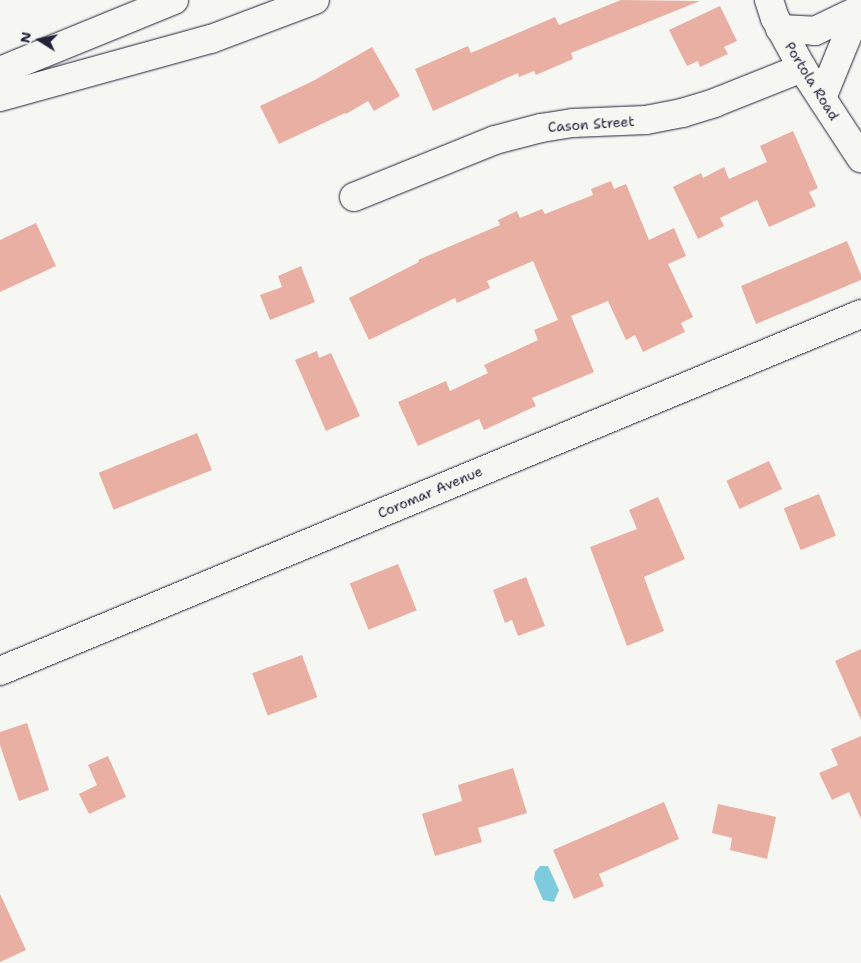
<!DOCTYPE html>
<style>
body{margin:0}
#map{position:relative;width:861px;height:963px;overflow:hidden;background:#f6f6f2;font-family:"Shantell Sans",sans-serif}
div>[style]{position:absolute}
.water>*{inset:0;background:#7dcbdc}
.building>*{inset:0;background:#e9afa3;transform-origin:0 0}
.roads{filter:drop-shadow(0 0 1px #22223b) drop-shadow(0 0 1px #22223b)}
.minor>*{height:28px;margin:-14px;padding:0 14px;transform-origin:14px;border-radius:14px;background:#f6f6f2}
.highway>*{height:28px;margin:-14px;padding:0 14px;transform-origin:14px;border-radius:14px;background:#f6f6f2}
span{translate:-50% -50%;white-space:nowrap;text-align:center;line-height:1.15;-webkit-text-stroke:4.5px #f6f6f2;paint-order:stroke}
.street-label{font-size:14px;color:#22223b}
.north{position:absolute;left:15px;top:15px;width:50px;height:50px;-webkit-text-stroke:4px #f6f6f2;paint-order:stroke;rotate:280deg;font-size:14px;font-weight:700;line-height:20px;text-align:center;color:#22223b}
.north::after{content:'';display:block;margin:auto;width:18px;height:22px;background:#22223b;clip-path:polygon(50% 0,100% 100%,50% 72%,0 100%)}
</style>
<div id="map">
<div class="water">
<div style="clip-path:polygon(540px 866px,548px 866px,559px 890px,554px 902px,543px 900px,534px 879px,535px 872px)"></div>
</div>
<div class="building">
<div style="clip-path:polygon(621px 0,700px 1px,571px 53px,573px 59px,536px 75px,534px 71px,519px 77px,518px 73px,433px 111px,415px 69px,468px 46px,471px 53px,555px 17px,559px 25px)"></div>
<div style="clip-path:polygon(720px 6px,737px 41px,724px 47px,728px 54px,700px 67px,698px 61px,687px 66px,669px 30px)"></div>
<div style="clip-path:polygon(372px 47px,400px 96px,374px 111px,368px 101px,346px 114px,345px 113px,279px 144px,260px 106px,313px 81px)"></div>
<div style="clip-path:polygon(793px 131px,818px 188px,809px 192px,816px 206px,769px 227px,757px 200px,720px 218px,724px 226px,698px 239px,673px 187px,701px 173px,703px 178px,724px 167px,729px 179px,767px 162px,760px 146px)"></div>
<div style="clip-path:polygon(611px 181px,614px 189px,626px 184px,649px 240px,674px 228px,686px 256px,668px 264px,693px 317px,681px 323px,685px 332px,643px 352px,635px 335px,626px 340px,608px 301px,571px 316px,594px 372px,532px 398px,536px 406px,484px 430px,479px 419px,418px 446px,398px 402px,446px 381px,450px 391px,488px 373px,484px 365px,538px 340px,534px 330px,558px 320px,533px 261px,487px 281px,490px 288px,457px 303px,455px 298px,369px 340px,349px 298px,419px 262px,418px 260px,500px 225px,498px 220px,517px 211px,520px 218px,542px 209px,545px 214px,593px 195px,591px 189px)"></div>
<div style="clip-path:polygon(36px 223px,56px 266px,0 292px,0 240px)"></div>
<div style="clip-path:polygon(847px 241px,861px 275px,861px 280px,756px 324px,741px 286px)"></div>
<div style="clip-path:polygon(301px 266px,315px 302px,270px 320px,260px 295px,282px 287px,278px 276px)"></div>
<div style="clip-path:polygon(317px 351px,319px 358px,331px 353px,360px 416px,326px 431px,295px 360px)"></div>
<div style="left:197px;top:433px;width:40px;height:106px;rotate:68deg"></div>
<div style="left:769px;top:461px;width:31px;height:47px;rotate:65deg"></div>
<div style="left:819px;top:494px;width:45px;height:38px;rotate:68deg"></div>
<div style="clip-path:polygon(658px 497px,685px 559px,644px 577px,664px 631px,627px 646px,590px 547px,637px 529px,629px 510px)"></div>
<div style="left:398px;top:564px;width:50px;height:52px;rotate:68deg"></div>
<div style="clip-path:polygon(526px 577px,545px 626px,518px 636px,512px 620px,505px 623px,493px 590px)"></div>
<div style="clip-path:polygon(861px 649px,861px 720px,835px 661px)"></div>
<div style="left:302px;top:655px;width:45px;height:53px;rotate:70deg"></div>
<div style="clip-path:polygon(27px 723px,49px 790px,19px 801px,0 745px,0 732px)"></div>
<div style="clip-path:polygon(861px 736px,861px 819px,849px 792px,832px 800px,819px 773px,838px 765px,831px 749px)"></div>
<div style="clip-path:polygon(108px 756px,126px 797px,89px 814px,79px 794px,97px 785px,88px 765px)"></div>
<div style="clip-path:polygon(513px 768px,527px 813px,478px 828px,482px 842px,435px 856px,422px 814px,462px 801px,458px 785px)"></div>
<div style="clip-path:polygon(664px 802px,679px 839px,599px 874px,604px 886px,574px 899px,553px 850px)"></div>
<div style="clip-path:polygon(718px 804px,776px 817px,767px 859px,730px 850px,732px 838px,712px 833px)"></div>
<div style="clip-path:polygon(0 894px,26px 950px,0 962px)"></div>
</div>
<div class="roads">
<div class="minor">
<div style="left:769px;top:0;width:19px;rotate:72deg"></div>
<div style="left:775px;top:18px;width:57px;rotate:61.6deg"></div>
<div style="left:802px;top:68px;width:108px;rotate:56.8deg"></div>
<div style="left:780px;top:29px;width:35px;rotate:3deg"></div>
<div style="left:815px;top:31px;width:51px;rotate:-25.6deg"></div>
<div style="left:822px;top:98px;width:95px;rotate:-67.8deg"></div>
<div style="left:354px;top:197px;width:152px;rotate:-22deg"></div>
<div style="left:495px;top:140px;width:48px;rotate:-14.6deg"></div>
<div style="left:541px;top:128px;width:32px;rotate:-9deg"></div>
<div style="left:573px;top:123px;width:73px;rotate:-2.4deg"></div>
<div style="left:646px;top:120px;width:37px;rotate:-11deg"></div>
<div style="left:682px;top:113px;width:34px;rotate:-17deg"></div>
<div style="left:714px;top:103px;width:95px;rotate:-21.7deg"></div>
<div style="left:0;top:671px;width:932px;rotate:-22.52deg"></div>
</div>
<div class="highway">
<div style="left:0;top:71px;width:188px;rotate:-22.2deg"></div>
<div style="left:0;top:97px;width:219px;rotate:-15.4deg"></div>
<div style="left:211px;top:39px;width:111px;rotate:-20.6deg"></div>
</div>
</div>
<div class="street-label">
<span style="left:812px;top:81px;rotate:58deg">Portola Road</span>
<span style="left:591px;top:124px;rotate:-4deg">Cason Street</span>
<span style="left:430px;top:492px;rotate:-23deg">Coromar Avenue</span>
</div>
<div class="north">N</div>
</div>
